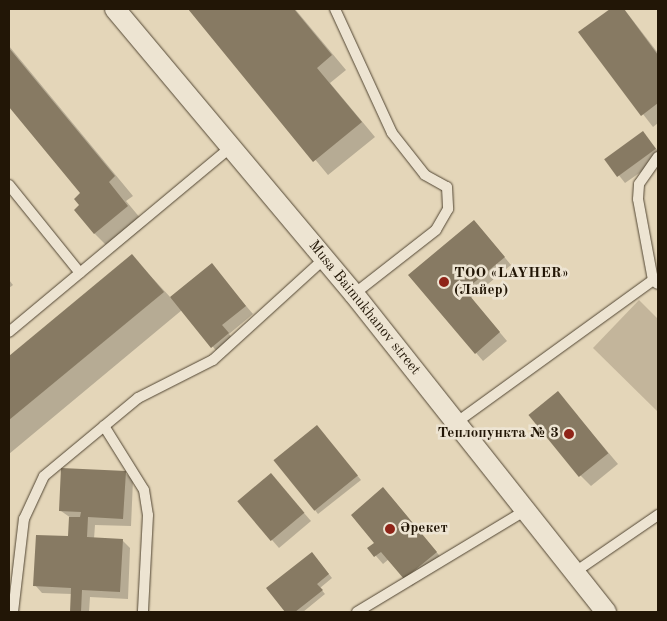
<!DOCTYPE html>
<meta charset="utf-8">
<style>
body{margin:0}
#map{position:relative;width:667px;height:621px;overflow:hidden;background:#e4d6b9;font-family:"Old Standard TT",serif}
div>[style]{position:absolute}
.green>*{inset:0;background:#c3b59b}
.shadow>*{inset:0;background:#0003}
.building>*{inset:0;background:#877a63;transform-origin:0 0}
.roads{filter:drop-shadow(0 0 1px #524633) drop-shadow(0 0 1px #524633)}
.lane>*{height:10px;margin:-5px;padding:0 5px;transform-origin:5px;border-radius:5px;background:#ede4d2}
.street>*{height:20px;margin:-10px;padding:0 10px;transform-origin:10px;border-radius:10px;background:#ede4d2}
.dots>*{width:14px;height:14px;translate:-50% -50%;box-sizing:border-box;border:2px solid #ede4d2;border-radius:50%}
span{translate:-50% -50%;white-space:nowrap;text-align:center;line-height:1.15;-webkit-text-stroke:5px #ede4d2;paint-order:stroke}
.poi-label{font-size:15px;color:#221606;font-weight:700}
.left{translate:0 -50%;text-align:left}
.right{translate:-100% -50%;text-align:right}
.street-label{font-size:15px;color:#221606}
.frame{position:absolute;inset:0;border:10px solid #221606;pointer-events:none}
</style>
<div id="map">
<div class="green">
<div style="clip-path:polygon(639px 300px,658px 319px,658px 412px,593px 348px)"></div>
</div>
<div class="shadow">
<div style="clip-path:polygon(190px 9px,295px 9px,346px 70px,330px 83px,375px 137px,328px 175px)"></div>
<div style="clip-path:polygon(612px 9px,624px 9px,658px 53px,658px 123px,653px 127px,580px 33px)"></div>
<div style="clip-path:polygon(9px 46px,133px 196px,126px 201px,146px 225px,113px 252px,94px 233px,81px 206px,82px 194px,9px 105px)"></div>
<div style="clip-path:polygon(643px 133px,658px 151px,658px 160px,625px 183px,606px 159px)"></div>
<div style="clip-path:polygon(481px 229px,511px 265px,471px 298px,507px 341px,483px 361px,410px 275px)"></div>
<div style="clip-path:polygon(132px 256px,171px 298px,211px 265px,253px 314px,229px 334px,235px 341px,219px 354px,182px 310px,9px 454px,9px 358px)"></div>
<div style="clip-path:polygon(9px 280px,13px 285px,9px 288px)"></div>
<div style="clip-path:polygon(558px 393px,618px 464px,591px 486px,580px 475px)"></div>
<div style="clip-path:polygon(320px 430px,361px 480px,318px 514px,315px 510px)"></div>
<div style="clip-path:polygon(125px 473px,133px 480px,131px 526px,95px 525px,94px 539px,122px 540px,130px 548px,128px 599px,90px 597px,89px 612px,71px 612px,72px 594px,42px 593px,35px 585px,70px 538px,71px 518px,61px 511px)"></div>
<div style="clip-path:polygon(278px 483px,311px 521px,279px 548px,272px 540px)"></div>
<div style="clip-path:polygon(391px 497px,443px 560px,412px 586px,389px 559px,383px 564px,369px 548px,376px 543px)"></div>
<div style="clip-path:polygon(315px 557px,332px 578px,320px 588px,325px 594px,303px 612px,287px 612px,268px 589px)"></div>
</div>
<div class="building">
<div style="clip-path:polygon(188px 9px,294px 9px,332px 55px,317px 68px,362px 122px,313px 162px)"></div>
<div style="clip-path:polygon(610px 9px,624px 9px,658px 55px,658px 103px,641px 116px,578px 32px)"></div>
<div style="clip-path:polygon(9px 48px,115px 176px,109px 182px,128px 206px,94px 234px,74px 210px,79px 205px,74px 199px,80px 193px,9px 107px)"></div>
<div style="left:643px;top:131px;width:22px;height:48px;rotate:54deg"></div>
<div style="clip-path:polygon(474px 220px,505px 257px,465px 290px,500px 332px,475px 354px,408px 275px)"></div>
<div style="clip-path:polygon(132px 254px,164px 292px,9px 420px,9px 356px)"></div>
<div style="clip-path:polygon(212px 263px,246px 306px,222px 325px,229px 333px,211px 348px,170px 297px)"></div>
<div style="left:558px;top:391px;width:80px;height:38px;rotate:51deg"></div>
<div style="left:317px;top:425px;width:65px;height:56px;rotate:51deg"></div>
<div style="clip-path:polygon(61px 468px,126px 471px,123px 519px,88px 517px,87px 537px,123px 539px,120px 592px,82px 590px,81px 612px,70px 612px,71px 588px,33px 586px,36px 535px,68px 536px,69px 517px,80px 517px,81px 512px,59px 511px)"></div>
<div style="left:271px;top:473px;width:52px;height:44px;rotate:50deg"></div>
<div style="clip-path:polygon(383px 487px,437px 552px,404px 579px,381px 552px,374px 557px,367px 548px,374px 543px,351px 515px)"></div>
<div style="clip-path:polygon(312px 552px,329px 574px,317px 584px,323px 590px,295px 612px,285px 612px,266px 588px)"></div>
</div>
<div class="roads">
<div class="lane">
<div style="left:335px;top:9px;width:136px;rotate:65.3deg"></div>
<div style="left:392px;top:133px;width:53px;rotate:51.8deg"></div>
<div style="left:425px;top:175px;width:25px;rotate:29deg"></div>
<div style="left:447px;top:187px;width:22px;rotate:87deg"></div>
<div style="left:448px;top:209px;width:24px;rotate:120deg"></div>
<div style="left:436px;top:230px;width:104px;rotate:142deg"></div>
<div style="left:9px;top:185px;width:113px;rotate:51.1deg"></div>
<div style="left:653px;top:280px;width:82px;rotate:-100.5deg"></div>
<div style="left:638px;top:199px;width:15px;rotate:-86deg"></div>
<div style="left:639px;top:184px;width:33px;rotate:-55deg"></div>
<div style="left:9px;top:332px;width:286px;rotate:-39.8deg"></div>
<div style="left:457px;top:422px;width:242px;rotate:-35.9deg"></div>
<div style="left:653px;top:280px;width:6px;rotate:39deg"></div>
<div style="left:104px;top:426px;width:75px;rotate:58deg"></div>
<div style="left:144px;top:490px;width:25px;rotate:81deg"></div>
<div style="left:148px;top:515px;width:97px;rotate:93deg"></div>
<div style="left:575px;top:572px;width:101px;rotate:-34.5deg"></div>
<div style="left:13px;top:612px;width:94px;rotate:-83.3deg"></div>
<div style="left:24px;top:519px;width:47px;rotate:-65.1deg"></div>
<div style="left:44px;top:476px;width:122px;rotate:-39.7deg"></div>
<div style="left:138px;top:398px;width:84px;rotate:-26.9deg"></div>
<div style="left:213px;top:360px;width:150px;rotate:-42.3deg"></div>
<div style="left:357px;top:612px;width:197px;rotate:-31.1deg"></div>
</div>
<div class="street">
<div style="left:115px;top:9px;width:372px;rotate:50deg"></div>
<div style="left:354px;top:294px;width:406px;rotate:51.6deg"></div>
</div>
</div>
<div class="dots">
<div style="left:444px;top:282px;background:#8f2418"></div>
<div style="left:569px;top:434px;background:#8f2418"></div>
<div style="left:390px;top:529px;background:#8f2418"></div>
</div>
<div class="poi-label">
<span class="left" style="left:454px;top:282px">ТОО «LAYHER»<br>(Лайер)</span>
<span class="right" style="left:559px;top:434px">Теплопункта № 3</span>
<span class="left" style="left:400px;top:529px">Әрекет</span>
</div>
<div class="street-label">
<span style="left:364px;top:308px;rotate:51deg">Musa Baimukhanov street</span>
</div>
<div class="frame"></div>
</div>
